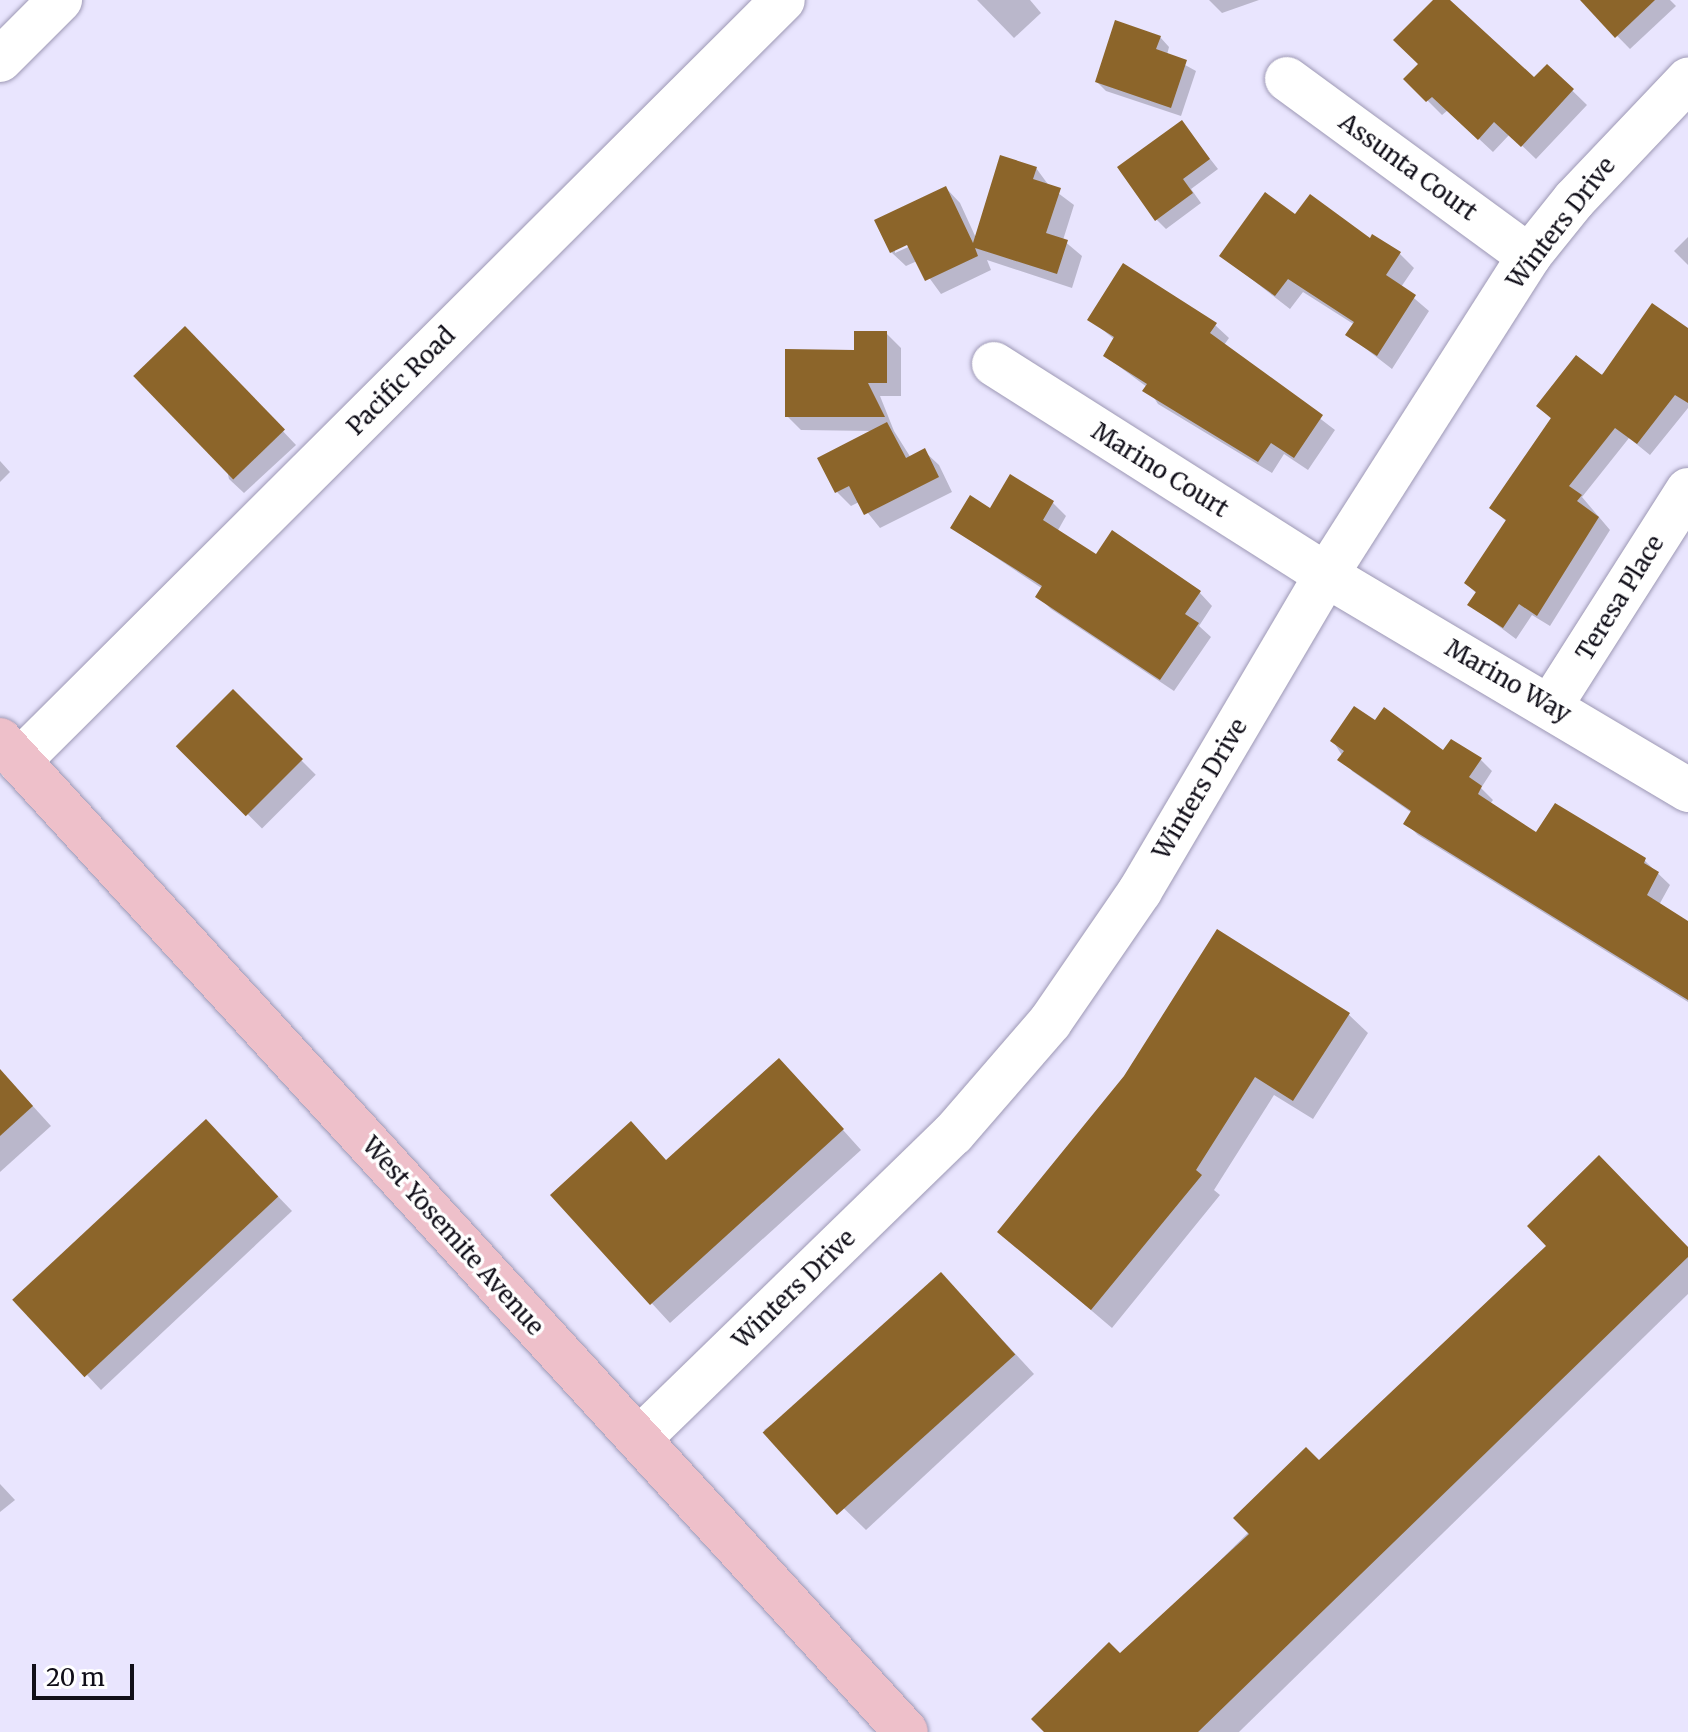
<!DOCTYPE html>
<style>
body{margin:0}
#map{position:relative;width:1688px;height:1732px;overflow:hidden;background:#e9e5fe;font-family:Merriweather,serif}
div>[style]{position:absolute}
.shadow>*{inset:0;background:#0003;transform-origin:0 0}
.building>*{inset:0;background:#8c652a;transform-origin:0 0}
.roads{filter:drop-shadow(0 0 2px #9d98b4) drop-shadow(0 0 2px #9d98b4)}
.minor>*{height:44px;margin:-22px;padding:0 22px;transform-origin:22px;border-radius:22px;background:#fff}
.major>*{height:44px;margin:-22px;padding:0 22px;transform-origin:22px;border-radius:22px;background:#eec0ca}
span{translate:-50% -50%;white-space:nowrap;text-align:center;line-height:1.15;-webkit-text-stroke:7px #fff;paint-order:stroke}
.street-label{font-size:24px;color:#100e18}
.scale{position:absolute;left:32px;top:1664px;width:102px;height:36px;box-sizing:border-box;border:4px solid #100e18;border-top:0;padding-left:10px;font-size:24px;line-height:28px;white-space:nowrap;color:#100e18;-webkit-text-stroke:6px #fff;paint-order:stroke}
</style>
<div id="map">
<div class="shadow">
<div style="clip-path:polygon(977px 0,1030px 0,1041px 13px,1014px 38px)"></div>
<div style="clip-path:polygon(1209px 0,1259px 0,1222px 13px)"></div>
<div style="clip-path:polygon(1436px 0,1448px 0,1534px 80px,1547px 66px,1587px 105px,1536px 159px,1510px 134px,1493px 152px,1448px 110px,1442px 115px,1406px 79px,1421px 64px)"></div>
<div style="clip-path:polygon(1582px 0,1670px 0,1676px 6px,1630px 49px)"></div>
<div style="clip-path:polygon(1160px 37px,1169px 47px,1167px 55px,1196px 71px,1181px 116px,1106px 91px,1097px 82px)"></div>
<div style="clip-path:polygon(1182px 123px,1218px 169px,1191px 189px,1201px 203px,1166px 229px,1156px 219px)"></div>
<div style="clip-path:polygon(evenodd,1036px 168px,1050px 187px,1074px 205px,1063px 240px,1082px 256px,1072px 288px,987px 260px,991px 270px,941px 294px,917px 261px,906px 266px,891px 252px,946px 188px,960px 203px,976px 238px,1036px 168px,916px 239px,917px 243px,895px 253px,895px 249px,916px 239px)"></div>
<div style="clip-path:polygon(1296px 217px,1370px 240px,1399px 253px,1414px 268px,1401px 287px,1429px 311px,1392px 369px,1348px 335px,1355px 325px,1303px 292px,1290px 309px,1222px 256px)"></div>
<div style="clip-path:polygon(1688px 237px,1688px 265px,1674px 251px)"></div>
<div style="clip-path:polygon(1090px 319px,1215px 325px,1229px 338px,1224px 345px,1335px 430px,1308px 470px,1284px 454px,1272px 473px,1158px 404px,1147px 387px,1105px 356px,1115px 340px)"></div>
<div style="clip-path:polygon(1688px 330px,1688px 408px,1650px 455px,1629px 438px,1582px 497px,1610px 530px,1550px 626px,1532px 615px,1516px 639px,1469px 604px,1477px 594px,1466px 583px,1507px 522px,1492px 508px,1552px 420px,1539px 406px)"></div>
<div style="clip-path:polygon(886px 333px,901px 348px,901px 396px,880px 396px,894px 431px,911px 458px,924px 451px,939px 465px,952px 492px,880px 528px,859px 502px,851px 506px,837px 492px,874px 431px,801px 430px,787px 416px,856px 352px)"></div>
<div style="clip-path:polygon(199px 343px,296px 445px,244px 493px,229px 479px)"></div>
<div style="clip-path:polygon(0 461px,10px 472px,0 482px)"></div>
<div style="clip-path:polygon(1011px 477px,1053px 503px,1066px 516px,1057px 532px,1097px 557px,1200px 593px,1212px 606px,1199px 626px,1211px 637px,1174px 691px,1051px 609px,1038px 596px,1043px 589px,952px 528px,990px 510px)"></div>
<div style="left:233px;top:692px;width:117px;height:76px;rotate:45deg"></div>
<div style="clip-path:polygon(1376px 723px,1444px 753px,1481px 760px,1492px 771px,1481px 788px,1493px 800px,1490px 804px,1537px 835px,1644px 860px,1670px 885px,1659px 905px,1688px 923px,1688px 1002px,1418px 835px,1406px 823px,1412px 813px,1352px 771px,1333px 741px)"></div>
<div style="clip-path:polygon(1348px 1014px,1368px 1033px,1313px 1119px,1274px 1095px,1214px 1190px,1220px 1195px,1112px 1328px,999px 1232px)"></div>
<div style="clip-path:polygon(0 1070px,51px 1126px,0 1172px)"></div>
<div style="clip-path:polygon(798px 1080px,861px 1150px,670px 1323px,552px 1195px,667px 1162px)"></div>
<div style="clip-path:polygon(220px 1136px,292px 1211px,101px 1390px,87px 1375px)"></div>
<div style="clip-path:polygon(1688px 1249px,1688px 1294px,1239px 1732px,1046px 1732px,1319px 1463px)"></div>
<div style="clip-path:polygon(960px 1294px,1034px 1374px,866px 1530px,764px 1430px)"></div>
<div style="clip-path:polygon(0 1484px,15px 1500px,0 1512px)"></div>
</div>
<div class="building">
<div style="clip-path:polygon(1433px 0,1450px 0,1534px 77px,1547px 64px,1574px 89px,1521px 147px,1494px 122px,1478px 140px,1432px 97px,1426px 102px,1403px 79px,1418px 64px,1393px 40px)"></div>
<div style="clip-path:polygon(1580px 0,1655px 0,1615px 38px)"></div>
<div style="clip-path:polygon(1115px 20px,1161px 36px,1156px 49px,1187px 60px,1171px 108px,1095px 82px)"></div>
<div style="clip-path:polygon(1182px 120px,1210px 159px,1183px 179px,1193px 193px,1155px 221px,1117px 167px)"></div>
<div style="clip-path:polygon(1000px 155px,1037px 167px,1033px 179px,1061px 188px,1046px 233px,1068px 240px,1057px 274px,975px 248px,978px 256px,925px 281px,907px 245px,890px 253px,874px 220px,946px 186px,973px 243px)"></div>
<div style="clip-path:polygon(1265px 192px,1295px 214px,1310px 194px,1370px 238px,1372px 234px,1401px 252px,1386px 275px,1416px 295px,1377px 356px,1345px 335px,1354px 322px,1288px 279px,1275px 296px,1219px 256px)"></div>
<div style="clip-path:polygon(1123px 263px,1217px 323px,1210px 333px,1323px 415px,1294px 458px,1271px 443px,1258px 462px,1142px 391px,1147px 384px,1103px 356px,1114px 337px,1087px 320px)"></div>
<div style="clip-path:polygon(1652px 303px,1688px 328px,1688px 403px,1675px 395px,1637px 444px,1615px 428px,1569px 486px,1582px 495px,1577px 501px,1599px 517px,1537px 616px,1519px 604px,1503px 628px,1467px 605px,1476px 592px,1464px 583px,1506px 520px,1489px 508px,1551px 418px,1536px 406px,1576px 355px,1602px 375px)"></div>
<div style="left:185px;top:326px;width:144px;height:72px;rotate:46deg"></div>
<div style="clip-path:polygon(854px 331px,887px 331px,887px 383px,868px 383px,885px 417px,785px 417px,785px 349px,854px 350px)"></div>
<div style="clip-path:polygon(887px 422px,906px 458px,925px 448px,939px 477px,864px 515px,849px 486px,835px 493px,817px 458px)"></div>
<div style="clip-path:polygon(1010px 474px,1054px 501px,1043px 520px,1096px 554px,1112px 530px,1201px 591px,1185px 614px,1199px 623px,1160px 680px,1035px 597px,1042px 586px,950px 528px,970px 495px,990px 508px)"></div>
<div style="left:233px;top:689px;width:99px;height:81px;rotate:45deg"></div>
<div style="clip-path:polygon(1354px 706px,1375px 720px,1384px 707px,1443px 750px,1451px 739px,1482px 758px,1469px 777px,1482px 786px,1478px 794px,1536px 832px,1555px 803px,1646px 858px,1644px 863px,1659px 872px,1647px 895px,1688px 921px,1688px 1000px,1403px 824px,1411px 811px,1337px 760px,1344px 751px,1330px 741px)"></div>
<div style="clip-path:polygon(1217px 929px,1350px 1013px,1293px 1101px,1255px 1077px,1196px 1170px,1202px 1175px,1091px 1310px,997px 1232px,1124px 1076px)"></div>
<div style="clip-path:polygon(779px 1058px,844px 1129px,650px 1305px,550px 1195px,631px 1121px,666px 1160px)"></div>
<div style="clip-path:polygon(0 1069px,33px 1106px,0 1136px)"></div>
<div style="left:206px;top:1119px;width:106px;height:265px;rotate:47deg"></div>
<div style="clip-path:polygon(1599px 1155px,1688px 1247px,1688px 1257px,1198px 1732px,1044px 1732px,1031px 1719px,1109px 1642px,1120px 1653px,1249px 1534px,1233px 1518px,1306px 1447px,1319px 1460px,1546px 1246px,1527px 1226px)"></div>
<div style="left:941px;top:1272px;width:111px;height:240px;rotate:48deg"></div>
</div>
<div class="roads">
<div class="minor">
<div style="left:0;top:60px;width:85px;rotate:-45deg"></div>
<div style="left:1287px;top:79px;width:300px;rotate:36.2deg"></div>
<div style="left:994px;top:364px;width:393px;rotate:32.4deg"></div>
<div style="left:1326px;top:575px;width:421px;rotate:30.7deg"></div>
<div style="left:1551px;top:705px;width:255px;rotate:-57.5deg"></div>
<div style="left:19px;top:761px;width:1078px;rotate:-44.89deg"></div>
<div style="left:639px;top:1439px;width:438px;rotate:-44.2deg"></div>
<div style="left:953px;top:1134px;width:148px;rotate:-49.1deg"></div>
<div style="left:1050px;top:1022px;width:159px;rotate:-55.5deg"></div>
<div style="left:1140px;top:891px;width:367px;rotate:-59.5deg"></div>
<div style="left:1326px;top:575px;width:378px;rotate:-57.5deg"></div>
<div style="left:1529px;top:256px;width:72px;rotate:-51.2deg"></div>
<div style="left:1574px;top:200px;width:166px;rotate:-46.5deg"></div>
</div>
<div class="major">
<div style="left:0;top:740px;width:1343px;rotate:47.59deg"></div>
</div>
</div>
<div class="street-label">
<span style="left:1408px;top:167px;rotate:36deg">Assunta Court</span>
<span style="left:1561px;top:223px;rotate:-52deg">Winters Drive</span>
<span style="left:401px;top:381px;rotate:-45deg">Pacific Road</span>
<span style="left:1160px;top:470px;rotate:32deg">Marino Court</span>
<span style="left:1620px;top:598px;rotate:-58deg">Teresa Place</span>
<span style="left:1508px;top:681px;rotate:30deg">Marino Way</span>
<span style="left:1200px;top:789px;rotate:-59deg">Winters Drive</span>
<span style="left:453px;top:1236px;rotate:48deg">West Yosemite Avenue</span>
<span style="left:794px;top:1289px;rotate:-44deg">Winters Drive</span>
</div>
<div class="scale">20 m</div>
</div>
